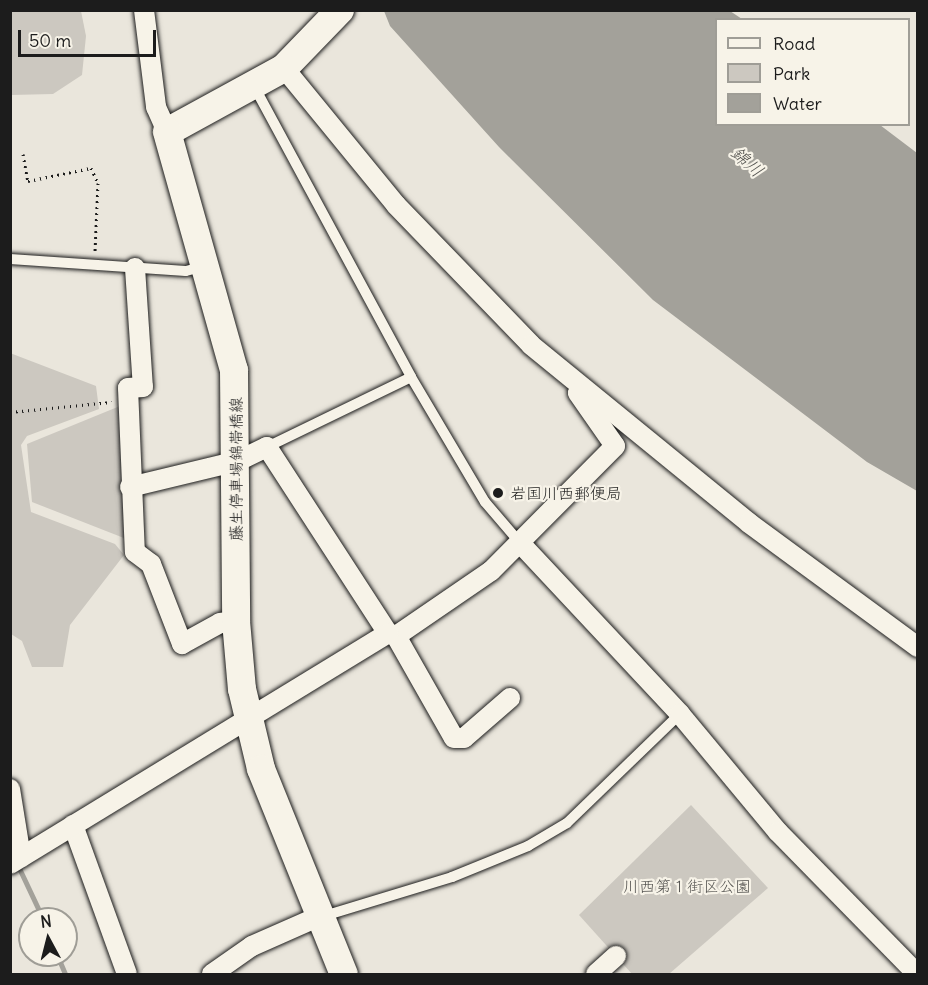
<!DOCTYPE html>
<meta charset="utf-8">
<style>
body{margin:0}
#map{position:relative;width:928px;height:985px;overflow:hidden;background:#eae6dc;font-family:Delius,"Klee One",sans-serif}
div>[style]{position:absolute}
.green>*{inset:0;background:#ccc8c0}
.water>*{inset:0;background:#a3a19a}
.stream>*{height:5px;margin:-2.5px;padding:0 2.5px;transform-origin:2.5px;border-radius:2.5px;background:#a3a19a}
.path>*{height:3px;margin-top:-1.5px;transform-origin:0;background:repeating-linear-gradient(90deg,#1c1c1c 0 1.5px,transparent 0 6px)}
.roads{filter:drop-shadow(0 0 2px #1c1c1c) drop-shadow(0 0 2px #1c1c1c)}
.service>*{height:10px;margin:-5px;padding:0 5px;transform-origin:5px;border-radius:5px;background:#f7f3e8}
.minor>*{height:20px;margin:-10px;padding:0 10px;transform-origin:10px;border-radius:10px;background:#f7f3e8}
.secondary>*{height:28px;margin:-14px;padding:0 14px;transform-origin:14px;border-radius:14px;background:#f7f3e8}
.dots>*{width:16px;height:16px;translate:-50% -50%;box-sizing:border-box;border:3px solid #f7f3e8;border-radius:50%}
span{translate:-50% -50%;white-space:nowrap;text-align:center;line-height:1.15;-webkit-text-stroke:4.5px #f7f3e8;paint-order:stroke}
.street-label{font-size:16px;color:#1c1c1c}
.poi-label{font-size:16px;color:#1c1c1c}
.left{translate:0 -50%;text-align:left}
.park-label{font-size:16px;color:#51504d}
.water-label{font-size:18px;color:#52514e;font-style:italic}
.frame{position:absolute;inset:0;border:12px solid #1c1c1c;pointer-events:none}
.legend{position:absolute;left:715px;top:18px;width:195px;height:108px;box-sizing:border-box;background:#f7f3e8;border:2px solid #9f9d96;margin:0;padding:8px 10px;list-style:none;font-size:18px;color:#1c1c1c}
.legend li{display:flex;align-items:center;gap:12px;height:30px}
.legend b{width:30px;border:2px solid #9f9d96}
.north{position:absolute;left:18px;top:907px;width:60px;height:60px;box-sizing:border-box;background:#f7f3e8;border:2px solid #9f9d96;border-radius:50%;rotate:353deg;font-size:16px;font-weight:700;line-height:24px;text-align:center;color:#1c1c1c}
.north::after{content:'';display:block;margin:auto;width:21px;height:27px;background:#1c1c1c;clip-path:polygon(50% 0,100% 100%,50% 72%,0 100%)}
.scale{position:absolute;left:18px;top:30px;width:138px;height:27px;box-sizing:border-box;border:3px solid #1c1c1c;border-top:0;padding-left:8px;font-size:18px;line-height:21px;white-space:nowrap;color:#1c1c1c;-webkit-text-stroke:4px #f7f3e8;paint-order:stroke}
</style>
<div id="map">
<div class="green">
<div style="clip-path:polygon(11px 10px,81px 11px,86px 36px,82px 75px,53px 94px,11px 95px)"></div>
<div style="clip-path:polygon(10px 353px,96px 386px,99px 409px,27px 436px,21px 445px,31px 512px,115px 544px,124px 555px,70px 625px,63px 667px,32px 667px,22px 641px,11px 634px)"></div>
<div style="clip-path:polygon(120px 406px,129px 540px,32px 502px,27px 444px)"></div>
<div style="clip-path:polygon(691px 805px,768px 888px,669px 974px,632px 974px,579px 915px)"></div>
</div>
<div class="water">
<div style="clip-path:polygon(384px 11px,730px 11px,742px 19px,716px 20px,716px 124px,880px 125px,917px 153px,917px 491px,867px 462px,653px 300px,499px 147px,390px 26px)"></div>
</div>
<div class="stream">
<div style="left:19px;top:868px;width:56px;rotate:64.8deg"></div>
<div style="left:57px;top:955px;width:21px;rotate:67deg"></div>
</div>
<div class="path">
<div style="left:23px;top:154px;width:27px;rotate:80deg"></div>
<div style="left:28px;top:181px;width:64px;rotate:-11.7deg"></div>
<div style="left:91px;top:168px;width:17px;rotate:65deg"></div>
<div style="left:98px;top:183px;width:69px;rotate:92.5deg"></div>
<div style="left:10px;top:412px;width:102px;rotate:-5.6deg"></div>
</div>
<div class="roads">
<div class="service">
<div style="left:255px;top:88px;width:328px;rotate:61.6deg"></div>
<div style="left:411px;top:377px;width:145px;rotate:59.4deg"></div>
<div style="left:485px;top:502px;width:55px;rotate:49.4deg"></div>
<div style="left:10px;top:259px;width:176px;rotate:3.9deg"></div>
<div style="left:186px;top:271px;width:20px;rotate:-15deg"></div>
<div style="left:267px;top:447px;width:160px;rotate:-25.9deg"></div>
<div style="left:324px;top:916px;width:134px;rotate:-16.9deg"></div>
<div style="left:452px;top:877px;width:82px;rotate:-22.2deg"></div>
<div style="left:528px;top:846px;width:45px;rotate:-30.5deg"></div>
<div style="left:567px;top:823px;width:157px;rotate:-44deg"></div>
</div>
<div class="minor">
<div style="left:144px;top:10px;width:98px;rotate:82.9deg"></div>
<div style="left:156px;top:107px;width:27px;rotate:66deg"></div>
<div style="left:284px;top:68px;width:177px;rotate:50.7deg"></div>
<div style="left:396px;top:205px;width:194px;rotate:46deg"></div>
<div style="left:531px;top:345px;width:281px;rotate:39.2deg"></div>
<div style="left:749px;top:523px;width:210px;rotate:36.3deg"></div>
<div style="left:135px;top:268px;width:119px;rotate:86.2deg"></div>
<div style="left:143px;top:387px;width:15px;rotate:176deg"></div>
<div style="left:128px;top:388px;width:164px;rotate:87.6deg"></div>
<div style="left:135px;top:552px;width:20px;rotate:37deg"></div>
<div style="left:151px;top:564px;width:86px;rotate:68.8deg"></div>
<div style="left:182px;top:644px;width:43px;rotate:-28.9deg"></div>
<div style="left:220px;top:623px;width:16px;rotate:-7deg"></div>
<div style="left:130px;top:487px;width:111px;rotate:-13.5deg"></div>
<div style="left:238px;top:461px;width:32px;rotate:-26deg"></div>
<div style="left:267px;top:447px;width:222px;rotate:57deg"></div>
<div style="left:388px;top:633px;width:9px;rotate:21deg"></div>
<div style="left:396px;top:636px;width:117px;rotate:60.4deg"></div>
<div style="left:454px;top:738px;width:10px"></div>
<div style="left:464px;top:738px;width:61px;rotate:-41deg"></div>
<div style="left:521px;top:544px;width:233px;rotate:46.9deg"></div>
<div style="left:680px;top:714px;width:153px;rotate:50.3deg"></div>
<div style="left:778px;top:832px;width:199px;rotate:45.6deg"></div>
<div style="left:396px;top:636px;width:115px;rotate:-34.4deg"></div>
<div style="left:491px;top:571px;width:176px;rotate:-45.2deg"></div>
<div style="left:615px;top:446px;width:65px;rotate:-124.9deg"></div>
<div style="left:10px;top:789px;width:69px;rotate:80.8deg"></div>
<div style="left:73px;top:825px;width:158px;rotate:70.1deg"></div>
<div style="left:10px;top:864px;width:443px;rotate:-31.4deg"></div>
<div style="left:212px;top:974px;width:49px;rotate:-35deg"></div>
<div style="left:252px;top:946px;width:74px;rotate:-23.8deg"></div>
<div style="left:596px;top:974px;width:27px;rotate:-42deg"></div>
</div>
<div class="secondary">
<div style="left:340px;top:10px;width:81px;rotate:134deg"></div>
<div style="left:284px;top:68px;width:133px;rotate:151.3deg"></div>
<div style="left:167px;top:132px;width:247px;rotate:74.3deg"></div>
<div style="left:234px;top:370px;width:251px;rotate:89.5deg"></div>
<div style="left:236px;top:621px;width:68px;rotate:85deg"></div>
<div style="left:242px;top:689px;width:82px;rotate:76.6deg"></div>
<div style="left:261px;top:769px;width:221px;rotate:68deg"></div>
</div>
</div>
<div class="dots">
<div style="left:498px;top:493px;background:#1c1c1c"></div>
</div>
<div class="street-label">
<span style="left:236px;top:469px;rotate:-90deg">藤生停車場錦帯橋線</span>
</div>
<div class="poi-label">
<span class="left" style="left:510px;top:493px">岩国川西郵便局</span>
</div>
<div class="park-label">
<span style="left:687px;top:886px">川西第１街区公園</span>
</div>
<div class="water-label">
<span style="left:747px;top:162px;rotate:42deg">錦川</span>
</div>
<div class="frame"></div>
<ul class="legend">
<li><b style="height:8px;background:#f7f3e8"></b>Road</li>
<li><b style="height:16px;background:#ccc8c0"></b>Park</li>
<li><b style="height:16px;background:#a3a19a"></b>Water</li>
</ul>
<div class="north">N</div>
<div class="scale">50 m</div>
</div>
